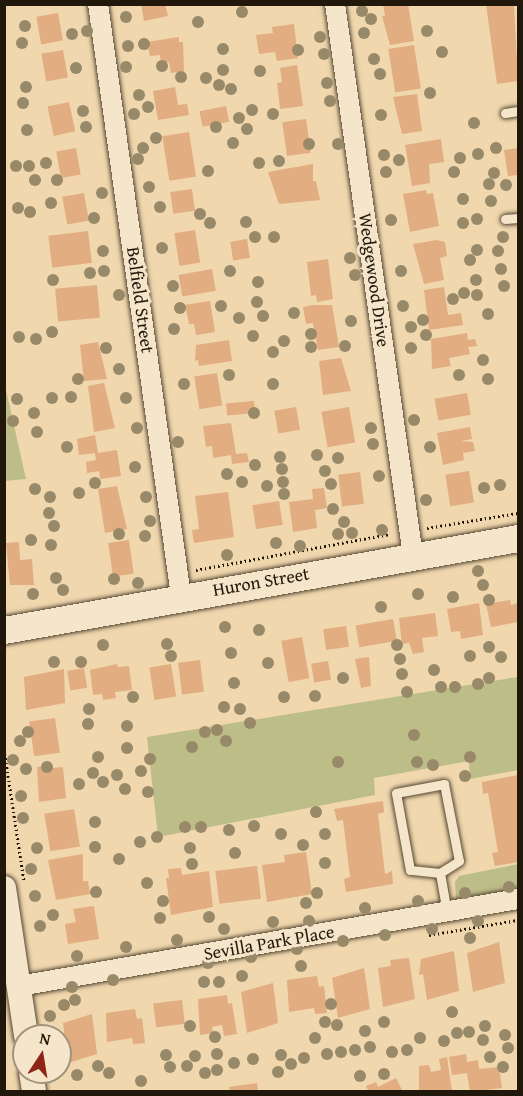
<!DOCTYPE html>
<style>
body{margin:0}
#map{position:relative;width:523px;height:1096px;overflow:hidden;background:#f0d7ae;font-family:"Gentium Book Plus",serif}
div>[style]{position:absolute}
.green>*{inset:0;background:#bdbd88}
.building>*{inset:0;background:#e1ad81;transform-origin:0 0}
.path>*{height:3px;margin-top:-1.5px;transform-origin:0;background:repeating-linear-gradient(90deg,#21170a 0 1.5px,transparent 0 4.5px)}
.roads{filter:drop-shadow(0 0 2px #554733) drop-shadow(0 0 2px #554733)}
.service>*{height:9px;margin:-4.5px;padding:0 4.5px;transform-origin:4.5px;border-radius:4.5px;background:#f5e5ca}
.minor>*{height:20px;margin:-10px;padding:0 10px;transform-origin:10px;border-radius:10px;background:#f5e5ca}
.tertiary>*{height:24px;margin:-12px;padding:0 12px;transform-origin:12px;border-radius:12px;background:#f5e5ca}
.secondary>*{height:27px;margin:-13.5px;padding:0 13.5px;transform-origin:13.5px;border-radius:13.5px;background:#f5e5ca}
.trees>*{width:12px;height:12px;margin:-6px;border-radius:50%;background:#988969}
span{translate:-50% -50%;white-space:nowrap;text-align:center;line-height:1.15;-webkit-text-stroke:6px #f5e5ca;paint-order:stroke}
.street-label{font-size:18px;color:#21170a}
.frame{position:absolute;inset:0;border:6px solid #21170a;pointer-events:none}
.north{position:absolute;left:12px;top:1024px;width:60px;height:60px;box-sizing:border-box;background:#f5e5ca;border:2px solid #a0937d;border-radius:50%;rotate:12deg;font-size:16px;font-weight:700;line-height:24px;text-align:center;color:#21170a}
.north::after{content:'';display:block;margin:auto;width:21px;height:27px;background:#8f2418;clip-path:polygon(50% 0,100% 100%,50% 72%,0 100%)}
</style>
<div id="map">
<div class="green">
<div style="clip-path:polygon(4px 381px,26px 479px,5px 481px,4px 481px)"></div>
<div style="clip-path:polygon(518px 677px,518px 770px,470px 779px,469px 761px,374px 778px,375px 795px,158px 837px,147px 737px)"></div>
<div style="clip-path:polygon(518px 864px,518px 889px,456px 899px,455px 882px,459px 876px)"></div>
</div>
<div class="building">
<div style="clip-path:polygon(141px 4px,165px 4px,168px 16px,144px 21px)"></div>
<div style="clip-path:polygon(383px 4px,408px 4px,414px 41px,390px 45px,382px 16px,385px 16px)"></div>
<div style="clip-path:polygon(486px 4px,514px 4px,518px 81px,497px 84px)"></div>
<div style="left:58px;top:13px;width:28px;height:22px;rotate:80deg"></div>
<div style="clip-path:polygon(294px 24px,298px 58px,277px 61px,275px 52px,259px 54px,256px 35px,273px 33px,272px 27px)"></div>
<div style="clip-path:polygon(179px 37px,179px 42px,183px 42px,184px 71px,171px 73px,169px 62px,161px 63px,160px 55px,150px 56px,147px 42px)"></div>
<div style="left:414px;top:45px;width:44px;height:26px;rotate:81deg"></div>
<div style="left:63px;top:50px;width:28px;height:22px;rotate:80deg"></div>
<div style="clip-path:polygon(297px 65px,303px 106px,280px 109px,277px 83px,282px 82px,280px 68px)"></div>
<div style="clip-path:polygon(175px 87px,178px 105px,187px 104px,189px 115px,158px 120px,153px 91px)"></div>
<div style="clip-path:polygon(417px 94px,422px 131px,402px 134px,393px 97px)"></div>
<div style="left:69px;top:102px;width:30px;height:22px;rotate:78deg"></div>
<div style="left:226px;top:106px;width:16px;height:27px;rotate:79deg"></div>
<div style="left:306px;top:119px;width:34px;height:24px;rotate:82deg"></div>
<div style="left:189px;top:132px;width:45px;height:27px;rotate:81deg"></div>
<div style="clip-path:polygon(441px 139px,444px 162px,429px 164px,430px 183px,412px 186px,405px 145px)"></div>
<div style="left:76px;top:148px;width:27px;height:20px;rotate:80deg"></div>
<div style="clip-path:polygon(518px 148px,518px 175px,508px 176px,504px 150px)"></div>
<div style="clip-path:polygon(313px 164px,313px 181px,316px 181px,320px 200px,279px 204px,268px 172px)"></div>
<div style="left:192px;top:189px;width:22px;height:22px;rotate:82deg"></div>
<div style="clip-path:polygon(426px 190px,427px 194px,433px 193px,439px 226px,410px 232px,403px 194px)"></div>
<div style="left:84px;top:193px;width:28px;height:22px;rotate:80deg"></div>
<div style="left:195px;top:230px;width:33px;height:21px;rotate:81deg"></div>
<div style="left:88px;top:231px;width:32px;height:40px;rotate:83deg"></div>
<div style="left:247px;top:239px;width:19px;height:17px;rotate:81deg"></div>
<div style="clip-path:polygon(437px 240px,445px 242px,447px 256px,440px 258px,444px 280px,424px 284px,413px 244px)"></div>
<div style="clip-path:polygon(328px 259px,333px 299px,317px 302px,316px 295px,311px 296px,307px 262px)"></div>
<div style="left:212px;top:269px;width:22px;height:34px;rotate:80deg"></div>
<div style="left:97px;top:285px;width:33px;height:42px;rotate:85deg"></div>
<div style="clip-path:polygon(444px 287px,448px 315px,461px 313px,463px 325px,429px 330px,424px 290px)"></div>
<div style="clip-path:polygon(210px 301px,215px 332px,196px 335px,194px 324px,189px 324px,185px 305px)"></div>
<div style="clip-path:polygon(313px 305px,332px 305px,339px 347px,318px 350px,313px 323px,306px 324px,303px 307px)"></div>
<div style="clip-path:polygon(467px 333px,468px 340px,475px 339px,477px 346px,468px 347px,470px 354px,449px 358px,451px 366px,432px 369px,431px 339px)"></div>
<div style="clip-path:polygon(229px 340px,232px 361px,199px 366px,198px 360px,195px 361px,196px 345px)"></div>
<div style="clip-path:polygon(98px 342px,107px 379px,84px 381px,80px 345px)"></div>
<div style="clip-path:polygon(341px 358px,351px 391px,323px 395px,319px 361px)"></div>
<div style="left:217px;top:373px;width:33px;height:23px;rotate:81deg"></div>
<div style="clip-path:polygon(104px 383px,115px 428px,94px 432px,88px 386px)"></div>
<div style="left:467px;top:393px;width:22px;height:33px;rotate:80deg"></div>
<div style="left:254px;top:401px;width:12px;height:28px;rotate:85deg"></div>
<div style="left:296px;top:407px;width:23px;height:22px;rotate:80deg"></div>
<div style="left:349px;top:407px;width:36px;height:28px;rotate:80deg"></div>
<div style="clip-path:polygon(231px 423px,236px 454px,247px 453px,249px 462px,232px 464px,231px 455px,213px 458px,212px 446px,206px 447px,203px 426px)"></div>
<div style="clip-path:polygon(470px 427px,472px 439px,461px 441px,473px 442px,475px 451px,463px 453px,464px 460px,443px 465px,437px 433px)"></div>
<div style="clip-path:polygon(95px 435px,98px 453px,117px 450px,121px 476px,100px 479px,99px 471px,87px 473px,86px 462px,96px 460px,95px 453px,79px 455px,77px 439px)"></div>
<div style="left:469px;top:471px;width:32px;height:24px;rotate:81deg"></div>
<div style="left:360px;top:472px;width:32px;height:22px;rotate:83deg"></div>
<div style="clip-path:polygon(117px 486px,127px 529px,105px 533px,98px 489px)"></div>
<div style="clip-path:polygon(324px 488px,327px 508px,315px 510px,317px 528px,293px 532px,289px 502px,313px 499px,312px 489px)"></div>
<div style="clip-path:polygon(228px 492px,234px 537px,194px 543px,192px 530px,199px 529px,195px 496px)"></div>
<div style="left:279px;top:501px;width:24px;height:27px;rotate:81deg"></div>
<div style="left:129px;top:540px;width:34px;height:21px;rotate:82deg"></div>
<div style="clip-path:polygon(19px 542px,20px 560px,32px 559px,34px 585px,10px 585px,6px 543px)"></div>
<div style="clip-path:polygon(510px 600px,511px 605px,518px 603px,518px 622px,491px 627px,486px 604px)"></div>
<div style="clip-path:polygon(479px 603px,483px 635px,461px 639px,460px 631px,451px 632px,447px 609px)"></div>
<div style="clip-path:polygon(435px 613px,438px 636px,422px 638px,424px 652px,413px 654px,409px 643px,402px 644px,399px 618px)"></div>
<div style="left:393px;top:619px;width:22px;height:38px;rotate:80deg"></div>
<div style="left:346px;top:626px;width:21px;height:23px;rotate:82deg"></div>
<div style="left:302px;top:637px;width:42px;height:21px;rotate:80deg"></div>
<div style="clip-path:polygon(369px 657px,371px 686px,361px 688px,355px 659px)"></div>
<div style="left:200px;top:660px;width:32px;height:22px;rotate:83deg"></div>
<div style="left:328px;top:661px;width:19px;height:17px;rotate:81deg"></div>
<div style="clip-path:polygon(117px 664px,118px 667px,129px 666px,132px 690px,115px 692px,116px 698px,103px 700px,102px 694px,93px 695px,90px 670px)"></div>
<div style="left:171px;top:664px;width:33px;height:22px;rotate:81deg"></div>
<div style="left:84px;top:668px;width:20px;height:17px;rotate:81deg"></div>
<div style="clip-path:polygon(64px 669px,65px 703px,26px 710px,24px 677px)"></div>
<div style="left:55px;top:718px;width:35px;height:26px;rotate:82deg"></div>
<div style="clip-path:polygon(52px 765px,53px 768px,63px 767px,66px 798px,39px 802px,37px 767px)"></div>
<div style="clip-path:polygon(518px 775px,518px 862px,495px 866px,492px 853px,498px 852px,488px 793px,483px 794px,482px 782px)"></div>
<div style="clip-path:polygon(383px 801px,384px 812px,378px 814px,385px 874px,392px 871px,393px 884px,346px 892px,344px 879px,350px 877px,343px 820px,337px 821px,334px 809px)"></div>
<div style="left:74px;top:809px;width:38px;height:30px;rotate:81deg"></div>
<div style="clip-path:polygon(306px 852px,312px 894px,267px 902px,262px 865px,285px 862px,284px 855px)"></div>
<div style="clip-path:polygon(83px 854px,83px 881px,88px 881px,90px 894px,56px 900px,48px 860px)"></div>
<div style="left:257px;top:866px;width:33px;height:42px;rotate:83deg"></div>
<div style="clip-path:polygon(181px 868px,182px 875px,209px 871px,213px 907px,171px 915px,166px 878px,169px 878px,168px 869px)"></div>
<div style="clip-path:polygon(94px 906px,99px 939px,68px 944px,65px 924px,76px 922px,73px 909px)"></div>
<div style="clip-path:polygon(499px 942px,505px 983px,473px 992px,467px 953px)"></div>
<div style="clip-path:polygon(454px 951px,459px 991px,427px 1000px,423px 974px,419px 975px,421px 959px)"></div>
<div style="clip-path:polygon(409px 958px,415px 999px,383px 1007px,378px 968px,391px 966px,390px 960px)"></div>
<div style="clip-path:polygon(364px 968px,370px 1009px,338px 1018px,332px 978px)"></div>
<div style="clip-path:polygon(317px 976px,319px 987px,324px 986px,327px 1013px,315px 1014px,314px 1008px,289px 1012px,287px 980px)"></div>
<div style="clip-path:polygon(273px 983px,278px 1023px,247px 1033px,241px 992px)"></div>
<div style="clip-path:polygon(227px 995px,228px 1004px,232px 1003px,237px 1034px,224px 1036px,222px 1025px,212px 1027px,213px 1033px,200px 1035px,198px 999px)"></div>
<div style="left:182px;top:1000px;width:24px;height:29px;rotate:83deg"></div>
<div style="clip-path:polygon(135px 1009px,137px 1019px,142px 1018px,145px 1043px,133px 1044px,132px 1038px,107px 1042px,106px 1013px)"></div>
<div style="clip-path:polygon(92px 1014px,97px 1054px,68px 1063px,63px 1023px)"></div>
<div style="clip-path:polygon(466px 1054px,467px 1062px,478px 1060px,479px 1069px,499px 1067px,502px 1088px,470px 1092px,467px 1073px,452px 1075px,449px 1057px)"></div>
<div style="clip-path:polygon(447px 1057px,452px 1091px,419px 1092px,419px 1066px,429px 1065px,431px 1072px,441px 1070px,439px 1059px)"></div>
<div style="clip-path:polygon(396px 1078px,403px 1092px,369px 1092px,366px 1086px,376px 1082px,378px 1087px)"></div>
<div style="clip-path:polygon(257px 1083px,258px 1092px,230px 1092px,229px 1087px)"></div>
</div>
<div class="path">
<div style="left:427px;top:528px;width:92px;rotate:-9.4deg"></div>
<div style="left:196px;top:570px;width:197px;rotate:-10.5deg"></div>
<div style="left:4px;top:749px;width:134px;rotate:81.4deg"></div>
<div style="left:429px;top:935px;width:90px;rotate:-9.6deg"></div>
</div>
<div class="roads">
<div class="service">
<div style="left:505px;top:113px;width:13px;rotate:-9deg"></div>
<div style="left:505px;top:219px;width:13px;rotate:-4deg"></div>
<div style="left:440px;top:873px;width:30px;rotate:-174deg"></div>
<div style="left:410px;top:870px;width:78px;rotate:-100.3deg"></div>
<div style="left:396px;top:793px;width:49px;rotate:-10.6deg"></div>
<div style="left:444px;top:784px;width:78px;rotate:79deg"></div>
<div style="left:459px;top:861px;width:22px;rotate:148deg"></div>
<div style="left:440px;top:873px;width:40px;rotate:80deg"></div>
</div>
<div class="minor">
<div style="left:98px;top:4px;width:598px;rotate:82.02deg"></div>
<div style="left:335px;top:4px;width:557px;rotate:81.96deg"></div>
<div style="left:19px;top:986px;width:507px;rotate:-9.89deg"></div>
</div>
<div class="tertiary">
<div style="left:4px;top:888px;width:150px;rotate:81.5deg"></div>
<div style="left:31px;top:1072px;width:20px;rotate:81deg"></div>
</div>
<div class="secondary">
<div style="left:4px;top:630px;width:522px;rotate:-10.15deg"></div>
</div>
</div>
<div class="trees">
<div style="left:362px;top:11px"></div>
<div style="left:242px;top:12px"></div>
<div style="left:126px;top:17px"></div>
<div style="left:371px;top:19px"></div>
<div style="left:198px;top:22px"></div>
<div style="left:25px;top:26px"></div>
<div style="left:87px;top:31px"></div>
<div style="left:427px;top:31px"></div>
<div style="left:364px;top:33px"></div>
<div style="left:72px;top:34px"></div>
<div style="left:320px;top:37px"></div>
<div style="left:22px;top:43px"></div>
<div style="left:144px;top:44px"></div>
<div style="left:128px;top:46px"></div>
<div style="left:223px;top:49px"></div>
<div style="left:298px;top:50px"></div>
<div style="left:442px;top:52px"></div>
<div style="left:324px;top:54px"></div>
<div style="left:374px;top:59px"></div>
<div style="left:162px;top:66px"></div>
<div style="left:126px;top:67px"></div>
<div style="left:76px;top:68px"></div>
<div style="left:223px;top:70px"></div>
<div style="left:260px;top:71px"></div>
<div style="left:380px;top:74px"></div>
<div style="left:181px;top:77px"></div>
<div style="left:206px;top:78px"></div>
<div style="left:327px;top:83px"></div>
<div style="left:219px;top:85px"></div>
<div style="left:26px;top:87px"></div>
<div style="left:231px;top:89px"></div>
<div style="left:430px;top:93px"></div>
<div style="left:139px;top:95px"></div>
<div style="left:330px;top:101px"></div>
<div style="left:23px;top:103px"></div>
<div style="left:148px;top:107px"></div>
<div style="left:252px;top:110px"></div>
<div style="left:83px;top:111px"></div>
<div style="left:134px;top:114px"></div>
<div style="left:273px;top:114px"></div>
<div style="left:381px;top:115px"></div>
<div style="left:239px;top:118px"></div>
<div style="left:474px;top:123px"></div>
<div style="left:86px;top:127px"></div>
<div style="left:216px;top:127px"></div>
<div style="left:247px;top:129px"></div>
<div style="left:27px;top:130px"></div>
<div style="left:156px;top:138px"></div>
<div style="left:233px;top:143px"></div>
<div style="left:309px;top:144px"></div>
<div style="left:338px;top:144px"></div>
<div style="left:143px;top:148px"></div>
<div style="left:496px;top:148px"></div>
<div style="left:478px;top:154px"></div>
<div style="left:384px;top:155px"></div>
<div style="left:460px;top:158px"></div>
<div style="left:138px;top:159px"></div>
<div style="left:399px;top:160px"></div>
<div style="left:279px;top:161px"></div>
<div style="left:46px;top:163px"></div>
<div style="left:259px;top:163px"></div>
<div style="left:16px;top:166px"></div>
<div style="left:29px;top:166px"></div>
<div style="left:208px;top:171px"></div>
<div style="left:386px;top:172px"></div>
<div style="left:454px;top:172px"></div>
<div style="left:494px;top:173px"></div>
<div style="left:35px;top:180px"></div>
<div style="left:57px;top:180px"></div>
<div style="left:489px;top:184px"></div>
<div style="left:506px;top:185px"></div>
<div style="left:149px;top:187px"></div>
<div style="left:102px;top:193px"></div>
<div style="left:463px;top:199px"></div>
<div style="left:491px;top:201px"></div>
<div style="left:51px;top:203px"></div>
<div style="left:160px;top:207px"></div>
<div style="left:18px;top:208px"></div>
<div style="left:30px;top:212px"></div>
<div style="left:200px;top:214px"></div>
<div style="left:94px;top:218px"></div>
<div style="left:477px;top:219px"></div>
<div style="left:391px;top:220px"></div>
<div style="left:246px;top:222px"></div>
<div style="left:210px;top:223px"></div>
<div style="left:463px;top:223px"></div>
<div style="left:255px;top:237px"></div>
<div style="left:274px;top:237px"></div>
<div style="left:503px;top:237px"></div>
<div style="left:162px;top:248px"></div>
<div style="left:477px;top:250px"></div>
<div style="left:103px;top:251px"></div>
<div style="left:498px;top:251px"></div>
<div style="left:350px;top:258px"></div>
<div style="left:470px;top:260px"></div>
<div style="left:501px;top:269px"></div>
<div style="left:104px;top:271px"></div>
<div style="left:230px;top:271px"></div>
<div style="left:401px;top:271px"></div>
<div style="left:90px;top:273px"></div>
<div style="left:355px;top:275px"></div>
<div style="left:53px;top:280px"></div>
<div style="left:476px;top:280px"></div>
<div style="left:258px;top:282px"></div>
<div style="left:173px;top:286px"></div>
<div style="left:504px;top:286px"></div>
<div style="left:464px;top:293px"></div>
<div style="left:119px;top:295px"></div>
<div style="left:477px;top:295px"></div>
<div style="left:453px;top:299px"></div>
<div style="left:257px;top:302px"></div>
<div style="left:221px;top:306px"></div>
<div style="left:403px;top:306px"></div>
<div style="left:180px;top:308px"></div>
<div style="left:294px;top:313px"></div>
<div style="left:488px;top:314px"></div>
<div style="left:263px;top:316px"></div>
<div style="left:239px;top:318px"></div>
<div style="left:423px;top:320px"></div>
<div style="left:351px;top:321px"></div>
<div style="left:411px;top:327px"></div>
<div style="left:174px;top:329px"></div>
<div style="left:52px;top:332px"></div>
<div style="left:311px;top:334px"></div>
<div style="left:426px;top:335px"></div>
<div style="left:253px;top:336px"></div>
<div style="left:19px;top:337px"></div>
<div style="left:36px;top:339px"></div>
<div style="left:284px;top:341px"></div>
<div style="left:345px;top:346px"></div>
<div style="left:311px;top:347px"></div>
<div style="left:106px;top:348px"></div>
<div style="left:411px;top:348px"></div>
<div style="left:273px;top:352px"></div>
<div style="left:483px;top:360px"></div>
<div style="left:119px;top:369px"></div>
<div style="left:229px;top:375px"></div>
<div style="left:459px;top:375px"></div>
<div style="left:78px;top:379px"></div>
<div style="left:488px;top:379px"></div>
<div style="left:184px;top:384px"></div>
<div style="left:273px;top:384px"></div>
<div style="left:71px;top:397px"></div>
<div style="left:52px;top:398px"></div>
<div style="left:126px;top:398px"></div>
<div style="left:17px;top:399px"></div>
<div style="left:34px;top:413px"></div>
<div style="left:254px;top:413px"></div>
<div style="left:414px;top:420px"></div>
<div style="left:13px;top:421px"></div>
<div style="left:137px;top:428px"></div>
<div style="left:371px;top:428px"></div>
<div style="left:37px;top:432px"></div>
<div style="left:178px;top:442px"></div>
<div style="left:373px;top:444px"></div>
<div style="left:67px;top:447px"></div>
<div style="left:430px;top:447px"></div>
<div style="left:317px;top:455px"></div>
<div style="left:280px;top:457px"></div>
<div style="left:338px;top:458px"></div>
<div style="left:255px;top:465px"></div>
<div style="left:135px;top:467px"></div>
<div style="left:282px;top:469px"></div>
<div style="left:325px;top:471px"></div>
<div style="left:227px;top:474px"></div>
<div style="left:379px;top:476px"></div>
<div style="left:242px;top:482px"></div>
<div style="left:283px;top:482px"></div>
<div style="left:95px;top:483px"></div>
<div style="left:331px;top:484px"></div>
<div style="left:500px;top:485px"></div>
<div style="left:267px;top:486px"></div>
<div style="left:484px;top:488px"></div>
<div style="left:35px;top:489px"></div>
<div style="left:79px;top:493px"></div>
<div style="left:284px;top:494px"></div>
<div style="left:50px;top:497px"></div>
<div style="left:146px;top:497px"></div>
<div style="left:426px;top:500px"></div>
<div style="left:333px;top:509px"></div>
<div style="left:49px;top:513px"></div>
<div style="left:150px;top:521px"></div>
<div style="left:344px;top:522px"></div>
<div style="left:54px;top:526px"></div>
<div style="left:382px;top:530px"></div>
<div style="left:352px;top:533px"></div>
<div style="left:119px;top:534px"></div>
<div style="left:338px;top:534px"></div>
<div style="left:145px;top:536px"></div>
<div style="left:31px;top:540px"></div>
<div style="left:276px;top:543px"></div>
<div style="left:51px;top:545px"></div>
<div style="left:300px;top:546px"></div>
<div style="left:227px;top:555px"></div>
<div style="left:478px;top:571px"></div>
<div style="left:56px;top:578px"></div>
<div style="left:114px;top:579px"></div>
<div style="left:138px;top:583px"></div>
<div style="left:483px;top:585px"></div>
<div style="left:63px;top:590px"></div>
<div style="left:33px;top:594px"></div>
<div style="left:418px;top:594px"></div>
<div style="left:453px;top:597px"></div>
<div style="left:489px;top:600px"></div>
<div style="left:381px;top:607px"></div>
<div style="left:225px;top:627px"></div>
<div style="left:259px;top:630px"></div>
<div style="left:167px;top:644px"></div>
<div style="left:103px;top:645px"></div>
<div style="left:397px;top:645px"></div>
<div style="left:489px;top:647px"></div>
<div style="left:231px;top:653px"></div>
<div style="left:171px;top:656px"></div>
<div style="left:470px;top:656px"></div>
<div style="left:501px;top:657px"></div>
<div style="left:400px;top:659px"></div>
<div style="left:54px;top:662px"></div>
<div style="left:81px;top:662px"></div>
<div style="left:268px;top:663px"></div>
<div style="left:434px;top:670px"></div>
<div style="left:402px;top:674px"></div>
<div style="left:343px;top:678px"></div>
<div style="left:489px;top:678px"></div>
<div style="left:234px;top:683px"></div>
<div style="left:478px;top:684px"></div>
<div style="left:441px;top:687px"></div>
<div style="left:455px;top:687px"></div>
<div style="left:407px;top:692px"></div>
<div style="left:315px;top:696px"></div>
<div style="left:133px;top:697px"></div>
<div style="left:284px;top:697px"></div>
<div style="left:224px;top:707px"></div>
<div style="left:89px;top:709px"></div>
<div style="left:240px;top:709px"></div>
<div style="left:250px;top:723px"></div>
<div style="left:88px;top:724px"></div>
<div style="left:127px;top:726px"></div>
<div style="left:217px;top:730px"></div>
<div style="left:28px;top:732px"></div>
<div style="left:205px;top:732px"></div>
<div style="left:414px;top:735px"></div>
<div style="left:20px;top:741px"></div>
<div style="left:226px;top:741px"></div>
<div style="left:192px;top:747px"></div>
<div style="left:127px;top:748px"></div>
<div style="left:98px;top:757px"></div>
<div style="left:470px;top:757px"></div>
<div style="left:150px;top:759px"></div>
<div style="left:13px;top:760px"></div>
<div style="left:338px;top:762px"></div>
<div style="left:417px;top:762px"></div>
<div style="left:433px;top:765px"></div>
<div style="left:47px;top:767px"></div>
<div style="left:26px;top:769px"></div>
<div style="left:141px;top:771px"></div>
<div style="left:93px;top:773px"></div>
<div style="left:117px;top:775px"></div>
<div style="left:465px;top:776px"></div>
<div style="left:103px;top:782px"></div>
<div style="left:79px;top:784px"></div>
<div style="left:125px;top:789px"></div>
<div style="left:148px;top:792px"></div>
<div style="left:21px;top:796px"></div>
<div style="left:316px;top:812px"></div>
<div style="left:23px;top:818px"></div>
<div style="left:95px;top:822px"></div>
<div style="left:254px;top:826px"></div>
<div style="left:185px;top:827px"></div>
<div style="left:201px;top:827px"></div>
<div style="left:229px;top:830px"></div>
<div style="left:281px;top:834px"></div>
<div style="left:325px;top:834px"></div>
<div style="left:157px;top:837px"></div>
<div style="left:140px;top:842px"></div>
<div style="left:303px;top:845px"></div>
<div style="left:95px;top:847px"></div>
<div style="left:37px;top:848px"></div>
<div style="left:190px;top:848px"></div>
<div style="left:235px;top:853px"></div>
<div style="left:119px;top:859px"></div>
<div style="left:325px;top:863px"></div>
<div style="left:192px;top:864px"></div>
<div style="left:31px;top:869px"></div>
<div style="left:147px;top:883px"></div>
<div style="left:509px;top:887px"></div>
<div style="left:96px;top:892px"></div>
<div style="left:317px;top:893px"></div>
<div style="left:465px;top:893px"></div>
<div style="left:35px;top:896px"></div>
<div style="left:163px;top:901px"></div>
<div style="left:418px;top:901px"></div>
<div style="left:306px;top:903px"></div>
<div style="left:365px;top:908px"></div>
<div style="left:53px;top:915px"></div>
<div style="left:209px;top:917px"></div>
<div style="left:160px;top:918px"></div>
<div style="left:309px;top:921px"></div>
<div style="left:478px;top:921px"></div>
<div style="left:273px;top:922px"></div>
<div style="left:40px;top:926px"></div>
<div style="left:224px;top:929px"></div>
<div style="left:432px;top:929px"></div>
<div style="left:385px;top:935px"></div>
<div style="left:470px;top:938px"></div>
<div style="left:177px;top:940px"></div>
<div style="left:343px;top:941px"></div>
<div style="left:126px;top:947px"></div>
<div style="left:297px;top:949px"></div>
<div style="left:77px;top:956px"></div>
<div style="left:251px;top:957px"></div>
<div style="left:208px;top:963px"></div>
<div style="left:301px;top:966px"></div>
<div style="left:242px;top:976px"></div>
<div style="left:113px;top:980px"></div>
<div style="left:204px;top:982px"></div>
<div style="left:219px;top:982px"></div>
<div style="left:72px;top:987px"></div>
<div style="left:75px;top:1000px"></div>
<div style="left:331px;top:1004px"></div>
<div style="left:64px;top:1005px"></div>
<div style="left:452px;top:1012px"></div>
<div style="left:50px;top:1016px"></div>
<div style="left:325px;top:1022px"></div>
<div style="left:384px;top:1022px"></div>
<div style="left:337px;top:1025px"></div>
<div style="left:190px;top:1026px"></div>
<div style="left:485px;top:1026px"></div>
<div style="left:365px;top:1031px"></div>
<div style="left:469px;top:1032px"></div>
<div style="left:457px;top:1033px"></div>
<div style="left:505px;top:1035px"></div>
<div style="left:215px;top:1037px"></div>
<div style="left:315px;top:1038px"></div>
<div style="left:420px;top:1038px"></div>
<div style="left:483px;top:1040px"></div>
<div style="left:444px;top:1041px"></div>
<div style="left:370px;top:1047px"></div>
<div style="left:508px;top:1048px"></div>
<div style="left:355px;top:1050px"></div>
<div style="left:407px;top:1050px"></div>
<div style="left:341px;top:1052px"></div>
<div style="left:392px;top:1052px"></div>
<div style="left:217px;top:1054px"></div>
<div style="left:327px;top:1054px"></div>
<div style="left:166px;top:1055px"></div>
<div style="left:281px;top:1055px"></div>
<div style="left:195px;top:1056px"></div>
<div style="left:490px;top:1057px"></div>
<div style="left:304px;top:1058px"></div>
<div style="left:253px;top:1059px"></div>
<div style="left:234px;top:1063px"></div>
<div style="left:291px;top:1064px"></div>
<div style="left:98px;top:1066px"></div>
<div style="left:187px;top:1066px"></div>
<div style="left:170px;top:1067px"></div>
<div style="left:503px;top:1067px"></div>
<div style="left:217px;top:1070px"></div>
<div style="left:278px;top:1072px"></div>
<div style="left:109px;top:1073px"></div>
<div style="left:205px;top:1073px"></div>
<div style="left:384px;top:1074px"></div>
<div style="left:77px;top:1075px"></div>
<div style="left:360px;top:1076px"></div>
<div style="left:141px;top:1081px"></div>
</div>
<div class="street-label">
<span style="left:374px;top:280px;rotate:82deg">Wedgewood Drive</span>
<span style="left:140px;top:300px;rotate:82deg">Belfield Street</span>
<span style="left:261px;top:582px;rotate:-10deg">Huron Street</span>
<span style="left:269px;top:943px;rotate:-10deg">Sevilla Park Place</span>
</div>
<div class="frame"></div>
<div class="north">N</div>
</div>
